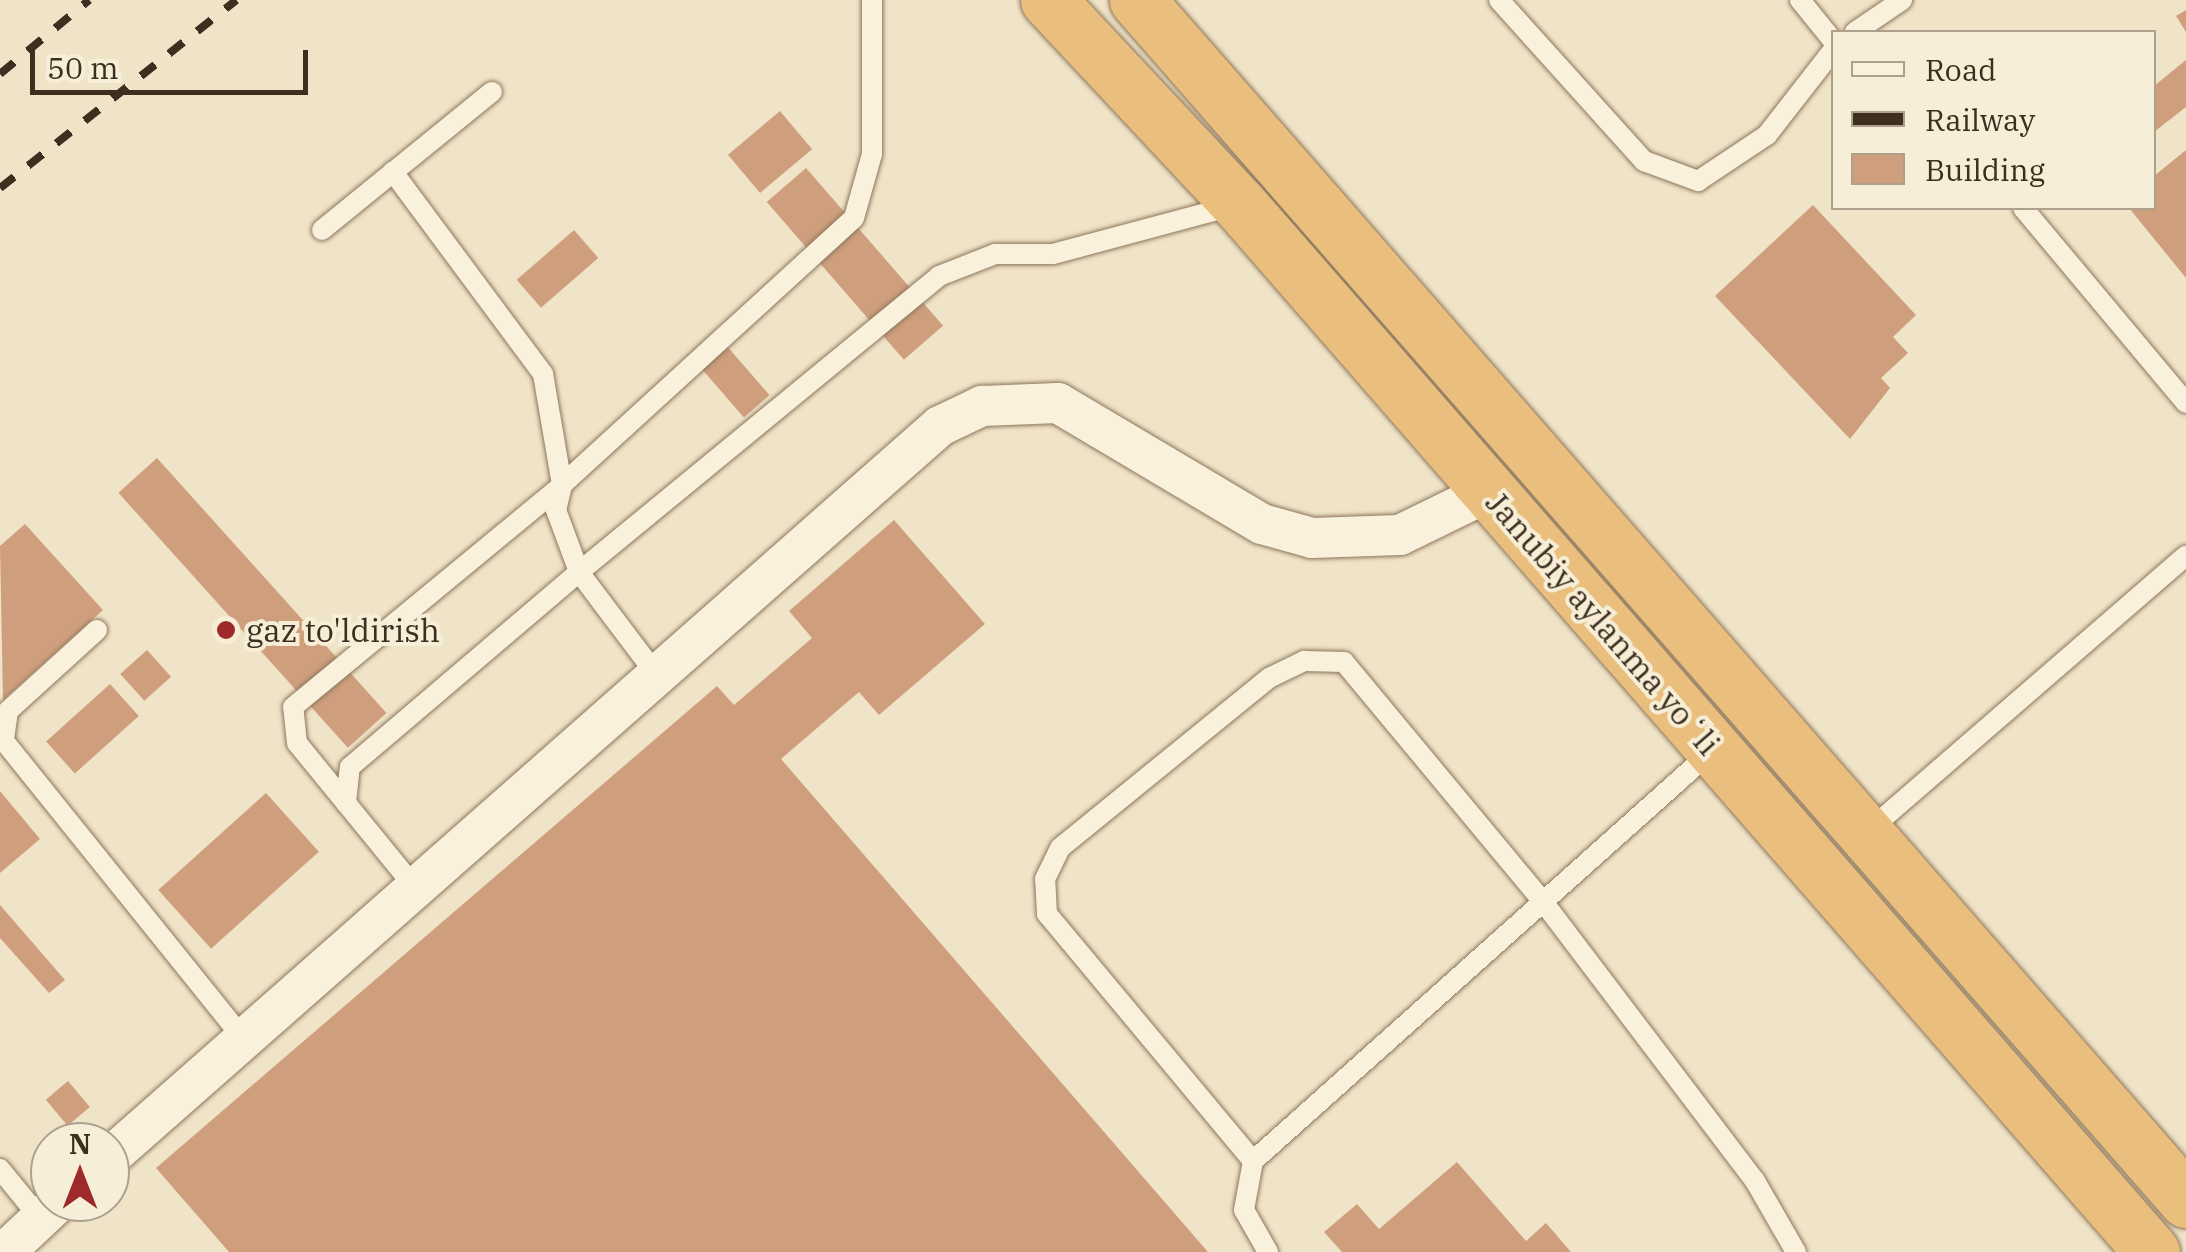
<!DOCTYPE html>
<meta charset="utf-8">
<style>
body{margin:0}
#map{position:relative;width:2186px;height:1252px;overflow:hidden;background:#f0e4c8;font-family:"IBM Plex Serif",serif}
div>[style]{position:absolute}
.building>*{inset:0;background:#cf9f7d;transform-origin:0 0}
.roads{filter:drop-shadow(0 0 2px #8d765c) drop-shadow(0 0 2px #8d765c)}
.service>*{height:20px;margin:-10px;padding:0 10px;transform-origin:10px;border-radius:10px;background:#faf1dc}
.minor>*{height:40px;margin:-20px;padding:0 20px;transform-origin:20px;border-radius:20px;background:#faf1dc}
.trunk>*{height:55px;margin:-27.5px;padding:0 27.5px;transform-origin:27.5px;border-radius:27.5px;background:#eabe7c}
.rail>*{height:8px;margin-top:-4px;transform-origin:0;background:repeating-linear-gradient(90deg,#3d2e20 0 18px,transparent 0 36px)}
.dots>*{width:28px;height:28px;translate:-50% -50%;box-sizing:border-box;border:5px solid #f7eed8;border-radius:50%}
span{translate:-50% -50%;white-space:nowrap;text-align:center;line-height:1.15;-webkit-text-stroke:8px #f7eed8;paint-order:stroke}
.street-label{font-size:32px;color:#3d2e20}
.poi-label{font-size:32px;color:#3d2e20}
.left{translate:0 -50%;text-align:left}
.legend{position:absolute;left:1831px;top:30px;width:325px;height:180px;box-sizing:border-box;background:#f7eed8;border:2px solid #ada18e;margin:0;padding:12px 18px;list-style:none;font-size:30px;color:#3d2e20}
.legend li{display:flex;align-items:center;gap:20px;height:50px}
.legend b{width:50px;border:2px solid #ada18e}
.north{position:absolute;left:30px;top:1122px;width:100px;height:100px;box-sizing:border-box;background:#f7eed8;border:2px solid #ada18e;border-radius:50%;rotate:0deg;font-size:28px;font-weight:700;line-height:40px;text-align:center;color:#3d2e20}
.north::after{content:'';display:block;margin:auto;width:35px;height:45px;background:#9e2a2b;clip-path:polygon(50% 0,100% 100%,50% 72%,0 100%)}
.scale{position:absolute;left:30px;top:50px;width:278px;height:45px;box-sizing:border-box;border:5px solid #3d2e20;border-top:0;padding-left:12px;font-size:30px;line-height:35px;white-space:nowrap;color:#3d2e20;-webkit-text-stroke:8px #f7eed8;paint-order:stroke}
</style>
<div id="map">
<div class="building">
<div style="clip-path:polygon(2186px 10px,2186px 32px,2176px 16px)"></div>
<div style="clip-path:polygon(2186px 60px,2186px 107px,2154px 132px,2154px 86px)"></div>
<div style="left:780px;top:111px;width:50px;height:68px;rotate:50deg"></div>
<div style="clip-path:polygon(2186px 150px,2186px 278px,2129px 208px,2154px 208px,2154px 176px)"></div>
<div style="left:806px;top:168px;width:209px;height:52px;rotate:49deg"></div>
<div style="clip-path:polygon(1813px 205px,1916px 315px,1893px 337px,1908px 353px,1881px 378px,1890px 388px,1850px 439px,1715px 296px)"></div>
<div style="left:574px;top:230px;width:37px;height:76px;rotate:49deg"></div>
<div style="left:719px;top:337px;width:77px;height:34px;rotate:49deg"></div>
<div style="left:157px;top:458px;width:343px;height:52px;rotate:48deg"></div>
<div style="clip-path:polygon(894px 520px,985px 624px,879px 715px,859px 692px,781px 759px,1208px 1252px,229px 1252px,156px 1168px,717px 686px,734px 705px,812px 638px,789px 611px)"></div>
<div style="clip-path:polygon(25px 524px,103px 610px,3px 700px,0 546px)"></div>
<div style="left:147px;top:650px;width:36px;height:36px;rotate:48deg"></div>
<div style="left:110px;top:684px;width:43px;height:86px;rotate:48deg"></div>
<div style="clip-path:polygon(0 791px,40px 839px,0 873px)"></div>
<div style="left:266px;top:793px;width:79px;height:145px;rotate:48deg"></div>
<div style="clip-path:polygon(0 905px,65px 980px,49px 993px,0 938px)"></div>
<div style="left:68px;top:1081px;width:34px;height:29px;rotate:50deg"></div>
<div style="clip-path:polygon(1457px 1162px,1526px 1241px,1546px 1223px,1571px 1252px,1342px 1252px,1324px 1232px,1357px 1204px,1379px 1229px)"></div>
</div>
<div class="roads">
<div class="service">
<div style="left:872px;top:0;width:154px;rotate:90deg"></div>
<div style="left:872px;top:154px;width:66px;rotate:105.7deg"></div>
<div style="left:854px;top:218px;width:396px;rotate:137.6deg"></div>
<div style="left:562px;top:485px;width:26px;rotate:103deg"></div>
<div style="left:556px;top:510px;width:66px;rotate:69.6deg"></div>
<div style="left:579px;top:572px;width:466px;rotate:-39.4deg"></div>
<div style="left:939px;top:276px;width:60px;rotate:-21.4deg"></div>
<div style="left:995px;top:254px;width:58px"></div>
<div style="left:1053px;top:254px;width:185px;rotate:-15deg"></div>
<div style="left:1499px;top:0;width:217px;rotate:48deg"></div>
<div style="left:1644px;top:161px;width:58px;rotate:20.3deg"></div>
<div style="left:1698px;top:181px;width:83px;rotate:-33.7deg"></div>
<div style="left:1767px;top:135px;width:109px;rotate:-52.1deg"></div>
<div style="left:1800px;top:0;width:54px;rotate:51deg"></div>
<div style="left:1855px;top:32px;width:57px;rotate:-34.2deg"></div>
<div style="left:2023px;top:208px;width:254px;rotate:50.1deg"></div>
<div style="left:322px;top:230px;width:219px;rotate:-39.1deg"></div>
<div style="left:97px;top:630px;width:120px;rotate:137.7deg"></div>
<div style="left:8px;top:711px;width:30px;rotate:98deg"></div>
<div style="left:4px;top:741px;width:383px;rotate:51.2deg"></div>
<div style="left:346px;top:803px;width:77px;rotate:-129.2deg"></div>
<div style="left:297px;top:743px;width:36px;rotate:-96deg"></div>
<div style="left:293px;top:707px;width:349px;rotate:-39.5deg"></div>
<div style="left:562px;top:485px;width:113px;rotate:-99.7deg"></div>
<div style="left:543px;top:374px;width:252px;rotate:-126.6deg"></div>
<div style="left:1867px;top:832px;width:422px;rotate:-40.9deg"></div>
<div style="left:417px;top:890px;width:112px;rotate:-129.2deg"></div>
<div style="left:346px;top:803px;width:36px;rotate:-84deg"></div>
<div style="left:350px;top:767px;width:301px;rotate:-40.4deg"></div>
<div style="left:579px;top:572px;width:133px;rotate:53deg"></div>
<div style="left:1253px;top:1161px;width:322px;rotate:-129.8deg"></div>
<div style="left:1047px;top:914px;width:35px;rotate:-93deg"></div>
<div style="left:1045px;top:879px;width:34px;rotate:-64deg"></div>
<div style="left:1060px;top:848px;width:269px;rotate:-39.1deg"></div>
<div style="left:1269px;top:678px;width:39px;rotate:-26deg"></div>
<div style="left:1304px;top:661px;width:40px;rotate:1.4deg"></div>
<div style="left:1344px;top:662px;width:308px;rotate:50.3deg"></div>
<div style="left:1541px;top:899px;width:354px;rotate:52.8deg"></div>
<div style="left:1755px;top:1181px;width:82px;rotate:60deg"></div>
<div style="left:0;top:1169px;width:63px;rotate:50.8deg"></div>
<div style="left:1268px;top:1252px;width:48px;rotate:-119.7deg"></div>
<div style="left:1244px;top:1210px;width:50px;rotate:-79.6deg"></div>
<div style="left:1253px;top:1161px;width:617px;rotate:-41.78deg"></div>
</div>
<div class="minor">
<div style="left:110px;top:1157px;width:1106px;rotate:-41.37deg"></div>
<div style="left:940px;top:426px;width:47px;rotate:-25.5deg"></div>
<div style="left:982px;top:406px;width:76px;rotate:-2.3deg"></div>
<div style="left:1058px;top:403px;width:237px;rotate:30.7deg"></div>
<div style="left:1262px;top:524px;width:52px;rotate:15.6deg"></div>
<div style="left:1312px;top:538px;width:88px;rotate:-2deg"></div>
<div style="left:1400px;top:535px;width:98px;rotate:-26deg"></div>
<div style="left:5px;top:1252px;width:73px;rotate:-43.3deg"></div>
</div>
<div class="trunk">
<div style="left:1048px;top:0;width:279px;rotate:46.9deg"></div>
<div style="left:1239px;top:204px;width:1390px;rotate:48.94deg"></div>
<div style="left:1137px;top:0;width:1594px;rotate:48.84deg"></div>
</div>
</div>
<div class="rail">
<div style="left:0;top:74px;width:116px;rotate:-39.7deg"></div>
<div style="left:0;top:188px;width:302px;rotate:-38.5deg"></div>
</div>
<div class="dots">
<div style="left:226px;top:630px;background:#9e2a2b"></div>
</div>
<div class="street-label">
<span style="left:1603px;top:623px;rotate:49deg">Janubiy aylanma yoʻli</span>
</div>
<div class="poi-label">
<span class="left" style="left:246px;top:630px">gaz to'ldirish</span>
</div>
<ul class="legend">
<li><b style="height:12px;background:#faf1dc"></b>Road</li>
<li><b style="height:12px;background:#3d2e20"></b>Railway</li>
<li><b style="height:28px;background:#cf9f7d"></b>Building</li>
</ul>
<div class="north">N</div>
<div class="scale">50 m</div>
</div>
